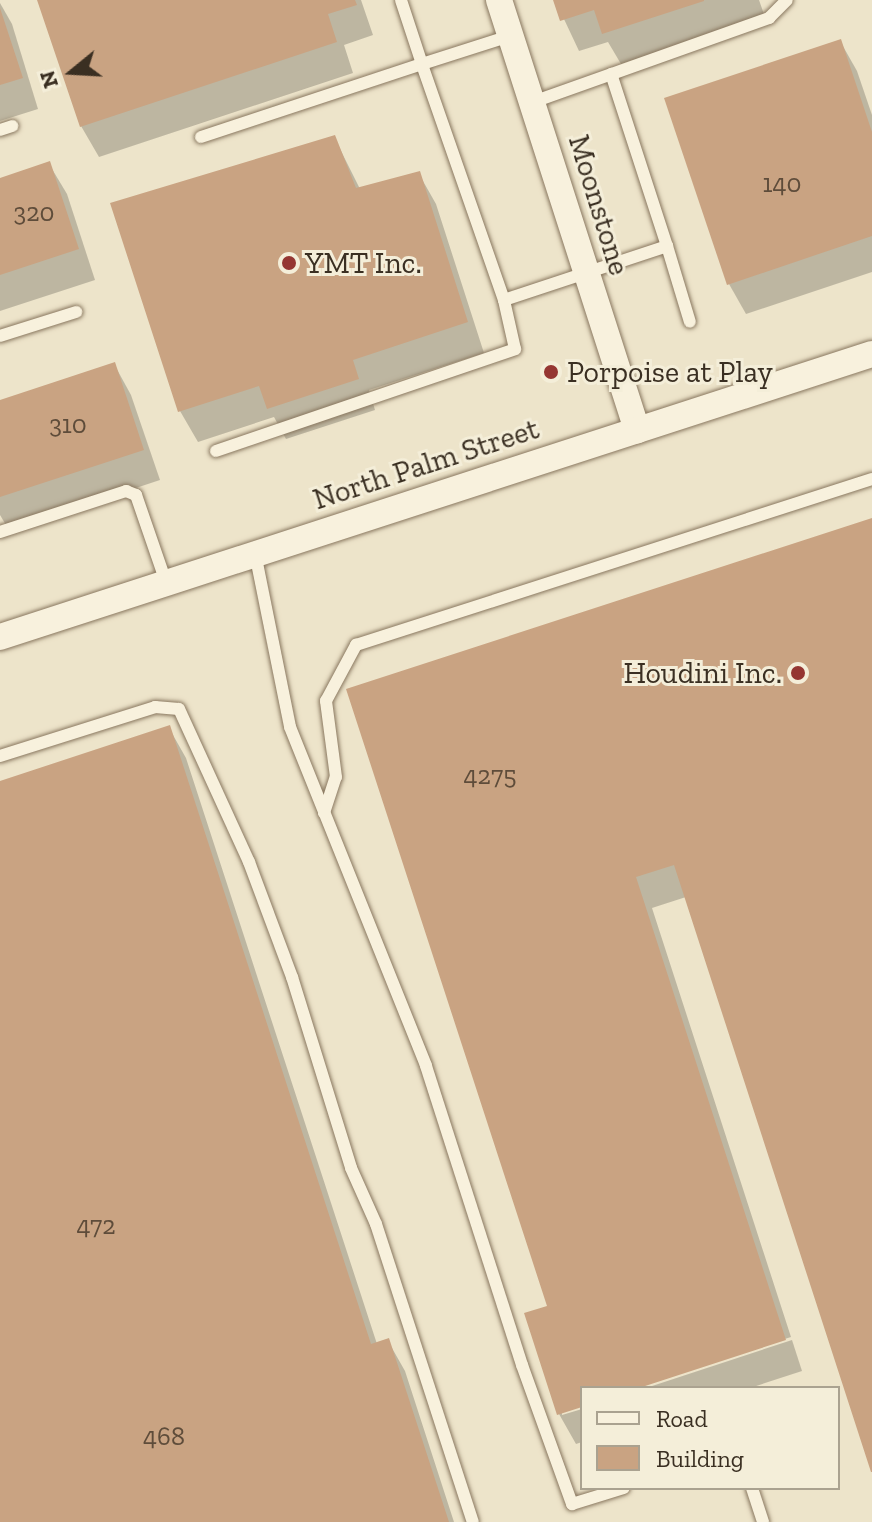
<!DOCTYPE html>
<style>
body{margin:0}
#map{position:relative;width:872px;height:1522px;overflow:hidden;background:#ede4ca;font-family:"Zilla Slab",serif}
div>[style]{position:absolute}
.shadow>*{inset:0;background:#0003}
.building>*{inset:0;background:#c9a382}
.roads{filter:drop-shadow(0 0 2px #89775f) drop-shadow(0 0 2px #89775f)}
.lane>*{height:12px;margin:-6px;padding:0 6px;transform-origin:6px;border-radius:6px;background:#f8f1dd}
.street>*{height:26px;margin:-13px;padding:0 13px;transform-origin:13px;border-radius:13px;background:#f8f1dd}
.dots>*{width:22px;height:22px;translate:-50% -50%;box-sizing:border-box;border:4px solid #f4eed9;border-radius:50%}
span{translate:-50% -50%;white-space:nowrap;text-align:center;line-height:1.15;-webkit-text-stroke:6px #f4eed9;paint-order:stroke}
.number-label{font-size:26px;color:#5e4c3a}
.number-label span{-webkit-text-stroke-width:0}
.street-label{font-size:30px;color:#3a2f22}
.poi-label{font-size:30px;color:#3a2f22}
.left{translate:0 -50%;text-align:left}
.right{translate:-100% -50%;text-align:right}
.legend{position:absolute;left:580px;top:1386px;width:260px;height:104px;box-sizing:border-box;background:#f4eed9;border:2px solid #aaa290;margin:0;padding:10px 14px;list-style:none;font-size:24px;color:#3a2f22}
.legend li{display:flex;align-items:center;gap:16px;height:40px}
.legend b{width:40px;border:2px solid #aaa290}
.north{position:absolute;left:32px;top:32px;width:80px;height:80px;-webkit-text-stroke:6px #f4eed9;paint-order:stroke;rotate:252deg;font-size:22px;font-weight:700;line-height:32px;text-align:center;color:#3a2f22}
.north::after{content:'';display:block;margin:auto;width:28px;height:36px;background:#3a2f22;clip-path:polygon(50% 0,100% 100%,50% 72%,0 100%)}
</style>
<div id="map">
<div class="shadow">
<div style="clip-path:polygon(39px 0,361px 0,373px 35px,344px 45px,353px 73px,99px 157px,81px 126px)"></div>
<div style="clip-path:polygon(555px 0,759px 0,765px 17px,621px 64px,608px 42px,579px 51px)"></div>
<div style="clip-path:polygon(0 3px,12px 24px,38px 109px,0 121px)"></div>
<div style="clip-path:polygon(840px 41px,857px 71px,872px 115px,872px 272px,746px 314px,729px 284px)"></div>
<div style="clip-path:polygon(334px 137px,360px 189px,419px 174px,436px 204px,484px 353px,369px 390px,375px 410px,286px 439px,274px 417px,198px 442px,180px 411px)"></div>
<div style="clip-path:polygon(49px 164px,67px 194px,95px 280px,0 311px,0 180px)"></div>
<div style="clip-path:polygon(114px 364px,131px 395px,160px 480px,9px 530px,0 515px,0 402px)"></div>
<div style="clip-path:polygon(872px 520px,872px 1468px,686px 897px,652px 908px,791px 1337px,633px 1388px,582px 1388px,582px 1404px,562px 1411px,562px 1415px,582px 1409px,582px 1442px,576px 1444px,559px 1414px,549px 1307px,348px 690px)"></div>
<div style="clip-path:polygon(169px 728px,186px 758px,377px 1344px,388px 1341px,405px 1371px,454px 1522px,0 1522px,0 783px)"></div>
<div style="clip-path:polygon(792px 1340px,802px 1371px,750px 1388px,646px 1388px)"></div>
</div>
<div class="building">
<div style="clip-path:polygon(37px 0,355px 0,357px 5px,328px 14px,337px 42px,80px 127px)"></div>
<div style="clip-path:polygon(553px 0,704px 0,704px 1px,602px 34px,594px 10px,560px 21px)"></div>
<div style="clip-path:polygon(0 8px,23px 78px,0 85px)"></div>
<div style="clip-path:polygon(841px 39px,872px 132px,872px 236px,727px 285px,664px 98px)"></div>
<div style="clip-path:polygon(335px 135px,356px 188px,420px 171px,468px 322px,353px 360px,359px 379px,267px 409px,259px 386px,178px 412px,110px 203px)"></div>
<div style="clip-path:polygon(50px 161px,79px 249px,0 275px,0 178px)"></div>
<div style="clip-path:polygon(115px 362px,144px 450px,0 497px,0 400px)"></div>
<div style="clip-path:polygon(872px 518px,872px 1472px,871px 1472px,674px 865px,636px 877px,786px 1340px,639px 1388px,582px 1388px,582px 1407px,557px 1415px,524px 1313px,547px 1306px,346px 689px)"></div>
<div style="clip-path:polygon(170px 725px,371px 1344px,389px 1338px,449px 1522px,0 1522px,0 781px)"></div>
</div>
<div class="roads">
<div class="lane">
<div style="left:533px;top:102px;width:251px;rotate:-19.6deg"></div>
<div style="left:769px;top:18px;width:25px;rotate:-45deg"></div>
<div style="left:0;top:130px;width:13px;rotate:-18deg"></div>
<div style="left:201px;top:137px;width:233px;rotate:-18.3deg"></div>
<div style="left:422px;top:64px;width:67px;rotate:-108.2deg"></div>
<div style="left:667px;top:246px;width:79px;rotate:73.2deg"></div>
<div style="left:504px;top:300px;width:250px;rotate:-109.2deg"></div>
<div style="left:422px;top:64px;width:92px;rotate:-17.7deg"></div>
<div style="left:0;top:336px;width:80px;rotate:-17.5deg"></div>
<div style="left:216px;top:451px;width:316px;rotate:-18.8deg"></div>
<div style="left:515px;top:349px;width:50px;rotate:-102.7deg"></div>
<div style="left:504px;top:300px;width:172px;rotate:-18.3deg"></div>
<div style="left:667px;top:246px;width:181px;rotate:-108deg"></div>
<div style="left:0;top:532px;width:133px;rotate:-18deg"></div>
<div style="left:126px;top:491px;width:11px;rotate:22deg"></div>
<div style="left:136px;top:495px;width:92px;rotate:71deg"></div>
<div style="left:255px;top:553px;width:177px;rotate:78.6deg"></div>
<div style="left:290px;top:727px;width:365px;rotate:68.1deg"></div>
<div style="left:426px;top:1066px;width:314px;rotate:72.2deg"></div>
<div style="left:522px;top:1365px;width:148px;rotate:70.2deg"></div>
<div style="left:572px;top:1504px;width:54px;rotate:-17.1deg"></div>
<div style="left:0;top:756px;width:163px;rotate:-17.5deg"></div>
<div style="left:155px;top:707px;width:24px;rotate:5deg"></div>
<div style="left:179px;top:709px;width:168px;rotate:65.4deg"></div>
<div style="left:249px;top:862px;width:123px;rotate:69.5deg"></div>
<div style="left:292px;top:977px;width:200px;rotate:72.8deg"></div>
<div style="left:351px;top:1168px;width:61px;rotate:65.9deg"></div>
<div style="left:376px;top:1224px;width:313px;rotate:72deg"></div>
<div style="left:324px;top:813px;width:38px;rotate:-72deg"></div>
<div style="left:336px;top:777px;width:77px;rotate:-97.5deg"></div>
<div style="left:326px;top:701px;width:64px;rotate:-61.8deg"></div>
<div style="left:356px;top:645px;width:542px;rotate:-17.83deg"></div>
<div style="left:752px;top:1488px;width:36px;rotate:72deg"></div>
</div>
<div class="street">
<div style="left:499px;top:0;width:452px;rotate:72.2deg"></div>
<div style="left:0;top:637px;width:917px;rotate:-17.98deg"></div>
</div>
</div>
<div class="dots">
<div style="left:289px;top:263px;background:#953632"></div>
<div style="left:551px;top:372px;background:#953632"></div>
<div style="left:798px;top:673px;background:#953632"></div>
</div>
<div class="number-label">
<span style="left:782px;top:184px">140</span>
<span style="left:34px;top:213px">320</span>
<span style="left:68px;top:425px">310</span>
<span style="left:490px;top:776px">4275</span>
<span style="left:96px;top:1226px">472</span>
<span style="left:164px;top:1437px">468</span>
</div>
<div class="street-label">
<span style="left:599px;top:205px;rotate:73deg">Moonstone</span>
<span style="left:426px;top:464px;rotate:-18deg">North Palm Street</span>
</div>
<div class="poi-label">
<span class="left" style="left:305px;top:263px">YMT Inc.</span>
<span class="left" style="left:567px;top:372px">Porpoise at Play</span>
<span class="right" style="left:782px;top:673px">Houdini Inc.</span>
</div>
<ul class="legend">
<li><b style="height:10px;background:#f8f1dd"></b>Road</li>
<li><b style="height:22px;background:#c9a382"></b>Building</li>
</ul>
<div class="north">N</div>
</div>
